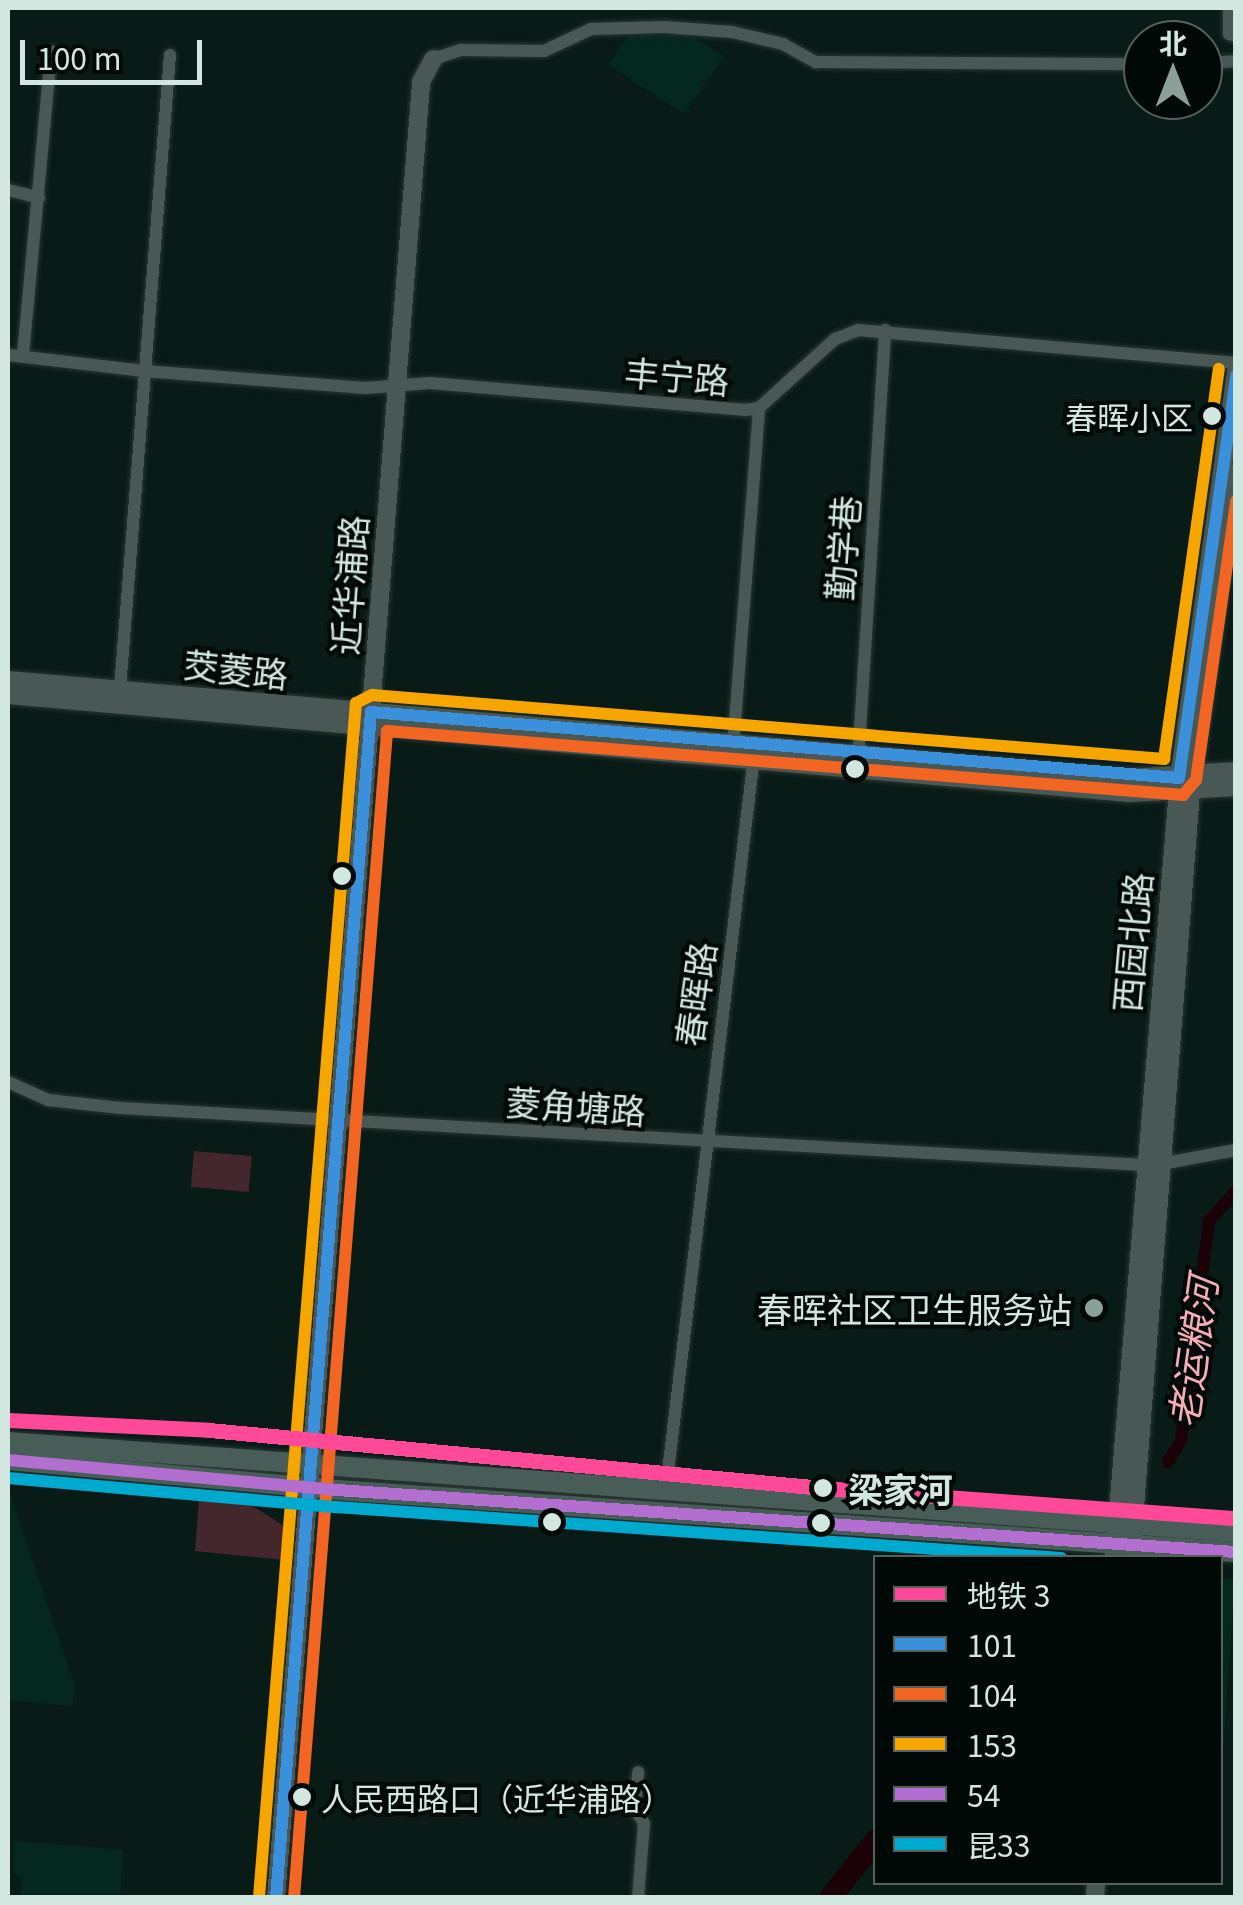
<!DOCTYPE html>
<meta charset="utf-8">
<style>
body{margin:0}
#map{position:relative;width:1243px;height:1905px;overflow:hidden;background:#081b17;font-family:Georgia,"Noto Sans SC",serif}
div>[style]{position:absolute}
.built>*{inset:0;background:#042820;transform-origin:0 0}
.green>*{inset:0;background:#44272c;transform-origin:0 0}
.canal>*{height:12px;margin:-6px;padding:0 6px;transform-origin:6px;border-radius:6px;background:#1a0207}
.river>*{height:22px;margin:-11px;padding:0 11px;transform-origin:11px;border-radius:11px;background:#1a0207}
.roads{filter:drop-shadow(0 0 2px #2a3733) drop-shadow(0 0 2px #2a3733)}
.street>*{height:12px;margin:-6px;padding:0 6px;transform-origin:6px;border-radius:6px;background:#495854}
.secondary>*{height:18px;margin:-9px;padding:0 9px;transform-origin:9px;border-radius:9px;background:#495854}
.primary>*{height:20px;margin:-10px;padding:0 10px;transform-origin:10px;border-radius:10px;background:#495d58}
.bus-1>*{height:12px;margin:-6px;padding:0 6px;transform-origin:6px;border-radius:6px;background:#3a90db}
.bus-2>*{height:12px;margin:-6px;padding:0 6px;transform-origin:6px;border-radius:6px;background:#f26522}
.bus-3>*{height:12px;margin:-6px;padding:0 6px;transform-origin:6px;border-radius:6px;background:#f7a600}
.bus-4>*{height:12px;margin:-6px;padding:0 6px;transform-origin:6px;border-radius:6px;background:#b36fd0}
.bus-5>*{height:12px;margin:-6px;padding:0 6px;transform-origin:6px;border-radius:6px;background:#00a9ce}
.metro-1>*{height:15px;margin:-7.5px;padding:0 7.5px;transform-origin:7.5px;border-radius:7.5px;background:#fe4998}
.dots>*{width:28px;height:28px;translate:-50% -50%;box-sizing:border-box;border:5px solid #000906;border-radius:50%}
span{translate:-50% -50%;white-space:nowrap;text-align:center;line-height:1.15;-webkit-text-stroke:8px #000906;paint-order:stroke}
.bus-label{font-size:32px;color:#d3e7e1}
.right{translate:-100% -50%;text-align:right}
.left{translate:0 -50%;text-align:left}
.street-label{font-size:35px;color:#d3e7e1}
.poi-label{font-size:35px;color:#d3e7e1}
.stop-label{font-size:35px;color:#d3e7e1;font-weight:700}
.water-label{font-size:38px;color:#f6abb5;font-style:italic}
.frame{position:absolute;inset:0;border:10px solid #d3e7e1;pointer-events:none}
.legend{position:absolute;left:873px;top:1555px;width:350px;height:330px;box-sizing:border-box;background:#000906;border:2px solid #54625e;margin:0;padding:12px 18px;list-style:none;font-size:30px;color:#d3e7e1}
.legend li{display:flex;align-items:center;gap:20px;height:50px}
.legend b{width:50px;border:2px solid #54625e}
.north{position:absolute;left:1123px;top:20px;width:100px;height:100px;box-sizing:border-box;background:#000906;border:2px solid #54625e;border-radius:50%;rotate:0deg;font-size:28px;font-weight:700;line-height:40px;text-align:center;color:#d3e7e1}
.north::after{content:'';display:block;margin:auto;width:35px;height:45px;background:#8ca09a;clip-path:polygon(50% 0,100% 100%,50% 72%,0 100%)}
.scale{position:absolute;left:20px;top:40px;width:182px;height:45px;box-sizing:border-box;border:5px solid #d3e7e1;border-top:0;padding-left:12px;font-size:30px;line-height:35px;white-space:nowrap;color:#d3e7e1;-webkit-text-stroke:8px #000906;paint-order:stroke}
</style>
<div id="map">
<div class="built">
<div style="clip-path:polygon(687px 34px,724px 56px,684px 114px,608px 65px,628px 36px)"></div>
<div style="clip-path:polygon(8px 1488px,74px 1684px,73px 1706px,8px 1700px)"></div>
<div style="left:1221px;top:1579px;width:14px;height:295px;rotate:4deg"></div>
<div style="clip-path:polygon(15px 1841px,123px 1850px,120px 1897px,21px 1897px,22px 1879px,13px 1873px)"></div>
</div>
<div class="green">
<div style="left:194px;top:1151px;width:58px;height:36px;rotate:5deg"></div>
<div style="clip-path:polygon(199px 1498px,248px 1503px,284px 1526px,284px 1560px,195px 1551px)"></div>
</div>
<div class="canal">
<div style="left:1168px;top:1462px;width:26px;rotate:-59deg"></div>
<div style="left:1181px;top:1440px;width:221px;rotate:-82.7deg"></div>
<div style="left:1209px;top:1221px;width:40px;rotate:-48deg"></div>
</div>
<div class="river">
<div style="left:830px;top:1898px;width:74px;rotate:-51.6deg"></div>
</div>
<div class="roads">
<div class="street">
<div style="left:1229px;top:8px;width:26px;rotate:90deg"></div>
<div style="left:1229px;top:34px;width:7px;rotate:16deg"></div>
<div style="left:433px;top:59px;width:29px;rotate:-18deg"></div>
<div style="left:461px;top:50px;width:83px;rotate:0.7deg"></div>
<div style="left:544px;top:51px;width:52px;rotate:-25.1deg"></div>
<div style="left:591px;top:29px;width:73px;rotate:-1.6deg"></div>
<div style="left:664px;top:27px;width:68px;rotate:4.2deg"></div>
<div style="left:732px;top:32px;width:52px;rotate:13.2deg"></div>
<div style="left:783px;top:44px;width:38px;rotate:29deg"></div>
<div style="left:816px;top:62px;width:327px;rotate:0.4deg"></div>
<div style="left:1203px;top:63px;width:33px;rotate:-3deg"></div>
<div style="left:8px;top:190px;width:32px;rotate:14deg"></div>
<div style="left:8px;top:355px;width:137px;rotate:6.7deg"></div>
<div style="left:144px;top:371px;width:222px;rotate:4.4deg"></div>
<div style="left:365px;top:388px;width:65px;rotate:-4.4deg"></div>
<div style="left:430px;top:383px;width:317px;rotate:4.9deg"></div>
<div style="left:746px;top:410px;width:13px;rotate:-9deg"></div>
<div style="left:759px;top:408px;width:103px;rotate:-42.2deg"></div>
<div style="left:835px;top:339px;width:25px;rotate:-21deg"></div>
<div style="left:858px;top:330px;width:379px;rotate:5deg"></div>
<div style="left:23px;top:355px;width:305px;rotate:-84.7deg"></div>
<div style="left:120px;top:689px;width:636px;rotate:-85.49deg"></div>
<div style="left:733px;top:748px;width:341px;rotate:-85.6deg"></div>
<div style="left:858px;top:762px;width:433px;rotate:-86.4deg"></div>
<div style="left:8px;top:1082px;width:44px;rotate:24.2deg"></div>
<div style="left:48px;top:1100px;width:73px;rotate:6.3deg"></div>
<div style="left:121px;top:1108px;width:1026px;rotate:3.19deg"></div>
<div style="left:1161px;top:1164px;width:76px;rotate:-10.6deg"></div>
<div style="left:666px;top:1488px;width:737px;rotate:-83.14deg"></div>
<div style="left:638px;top:1898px;width:75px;rotate:-85.4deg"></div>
<div style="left:644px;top:1823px;width:17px;rotate:-123deg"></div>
<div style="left:635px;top:1809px;width:37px;rotate:-85deg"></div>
</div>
<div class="secondary">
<div style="left:8px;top:680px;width:1126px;rotate:4.99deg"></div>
<div style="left:1130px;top:778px;width:106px;rotate:-3.8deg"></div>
<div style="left:8px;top:695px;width:1126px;rotate:4.99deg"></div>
<div style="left:1130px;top:793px;width:106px;rotate:-3.2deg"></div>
<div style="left:1114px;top:1558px;width:783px;rotate:-85.24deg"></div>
<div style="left:1179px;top:778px;width:411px;rotate:-82deg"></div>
<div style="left:1131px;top:1558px;width:767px;rotate:-85.52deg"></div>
<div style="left:1191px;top:793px;width:323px;rotate:-82deg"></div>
<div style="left:276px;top:1898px;width:1822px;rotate:-85.43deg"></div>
<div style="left:421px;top:82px;width:26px;rotate:-62deg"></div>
<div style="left:1095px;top:1898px;width:16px;rotate:-86deg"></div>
</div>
<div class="primary">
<div style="left:8px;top:1442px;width:1231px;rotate:4.19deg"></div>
<div style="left:8px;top:1460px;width:330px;rotate:5.2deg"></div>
<div style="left:337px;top:1490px;width:901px;rotate:3.95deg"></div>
</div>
</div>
<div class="bus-1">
<div style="left:276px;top:1898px;width:1190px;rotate:-85.42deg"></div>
<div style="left:371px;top:712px;width:811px;rotate:4.67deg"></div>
<div style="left:1179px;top:778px;width:407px;rotate:-81.9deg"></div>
</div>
<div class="bus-2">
<div style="left:294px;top:1898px;width:1171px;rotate:-85.44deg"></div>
<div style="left:387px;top:731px;width:799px;rotate:4.6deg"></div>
<div style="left:1183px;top:795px;width:20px;rotate:-49deg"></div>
<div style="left:1196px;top:780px;width:282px;rotate:-81.8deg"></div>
</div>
<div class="bus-3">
<div style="left:259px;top:1897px;width:1198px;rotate:-85.36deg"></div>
<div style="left:356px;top:703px;width:18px;rotate:-27deg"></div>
<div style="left:372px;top:695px;width:795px;rotate:4.62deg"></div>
<div style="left:1164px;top:759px;width:394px;rotate:-82deg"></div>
</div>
<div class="bus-4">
<div style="left:8px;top:1460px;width:330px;rotate:5.2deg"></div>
<div style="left:337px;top:1490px;width:901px;rotate:3.95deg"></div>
</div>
<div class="bus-5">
<div style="left:8px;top:1478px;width:329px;rotate:5.1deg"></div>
<div style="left:336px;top:1507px;width:727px;rotate:4.02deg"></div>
</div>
<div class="metro-1">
<div style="left:8px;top:1420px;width:201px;rotate:2.8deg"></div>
<div style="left:209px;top:1430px;width:617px;rotate:5.4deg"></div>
<div style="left:823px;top:1488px;width:414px;rotate:4.2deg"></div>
</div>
<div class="dots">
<div style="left:1212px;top:416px;background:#d3e7e1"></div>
<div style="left:855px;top:769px;background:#d3e7e1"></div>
<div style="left:342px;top:876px;background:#d3e7e1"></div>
<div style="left:1094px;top:1308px;background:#8ca09a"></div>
<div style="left:823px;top:1488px;background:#d3e7e1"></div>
<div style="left:552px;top:1522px;background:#d3e7e1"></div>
<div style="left:821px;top:1523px;background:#d3e7e1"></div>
<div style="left:302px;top:1797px;background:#d3e7e1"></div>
</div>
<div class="bus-label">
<span class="right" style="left:1193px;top:416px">春晖小区</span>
<span class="left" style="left:321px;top:1797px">人民西路口（近华浦路）</span>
</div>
<div class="street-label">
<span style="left:677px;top:375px;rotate:5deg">丰宁路</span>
<span style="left:841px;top:548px;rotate:-86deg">勤学巷</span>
<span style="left:348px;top:585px;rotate:-86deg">近华浦路</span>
<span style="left:236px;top:668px;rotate:6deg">茭菱路</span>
<span style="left:1131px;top:942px;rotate:-85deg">西园北路</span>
<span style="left:694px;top:994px;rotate:-82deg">春晖路</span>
<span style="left:576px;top:1105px;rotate:4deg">菱角塘路</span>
</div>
<div class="poi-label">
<span class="right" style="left:1072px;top:1308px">春晖社区卫生服务站</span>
</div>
<div class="stop-label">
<span class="left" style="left:848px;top:1488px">梁家河</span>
</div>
<div class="water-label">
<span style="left:1191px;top:1352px;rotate:-82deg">老运粮河</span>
</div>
<div class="frame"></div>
<ul class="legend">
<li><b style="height:12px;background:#fe4998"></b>地铁 3</li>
<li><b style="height:12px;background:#3a90db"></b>101</li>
<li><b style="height:12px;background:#f26522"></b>104</li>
<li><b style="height:12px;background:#f7a600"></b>153</li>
<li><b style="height:12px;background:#b36fd0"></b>54</li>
<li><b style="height:12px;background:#00a9ce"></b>昆33</li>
</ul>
<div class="north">北</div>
<div class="scale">100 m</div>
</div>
